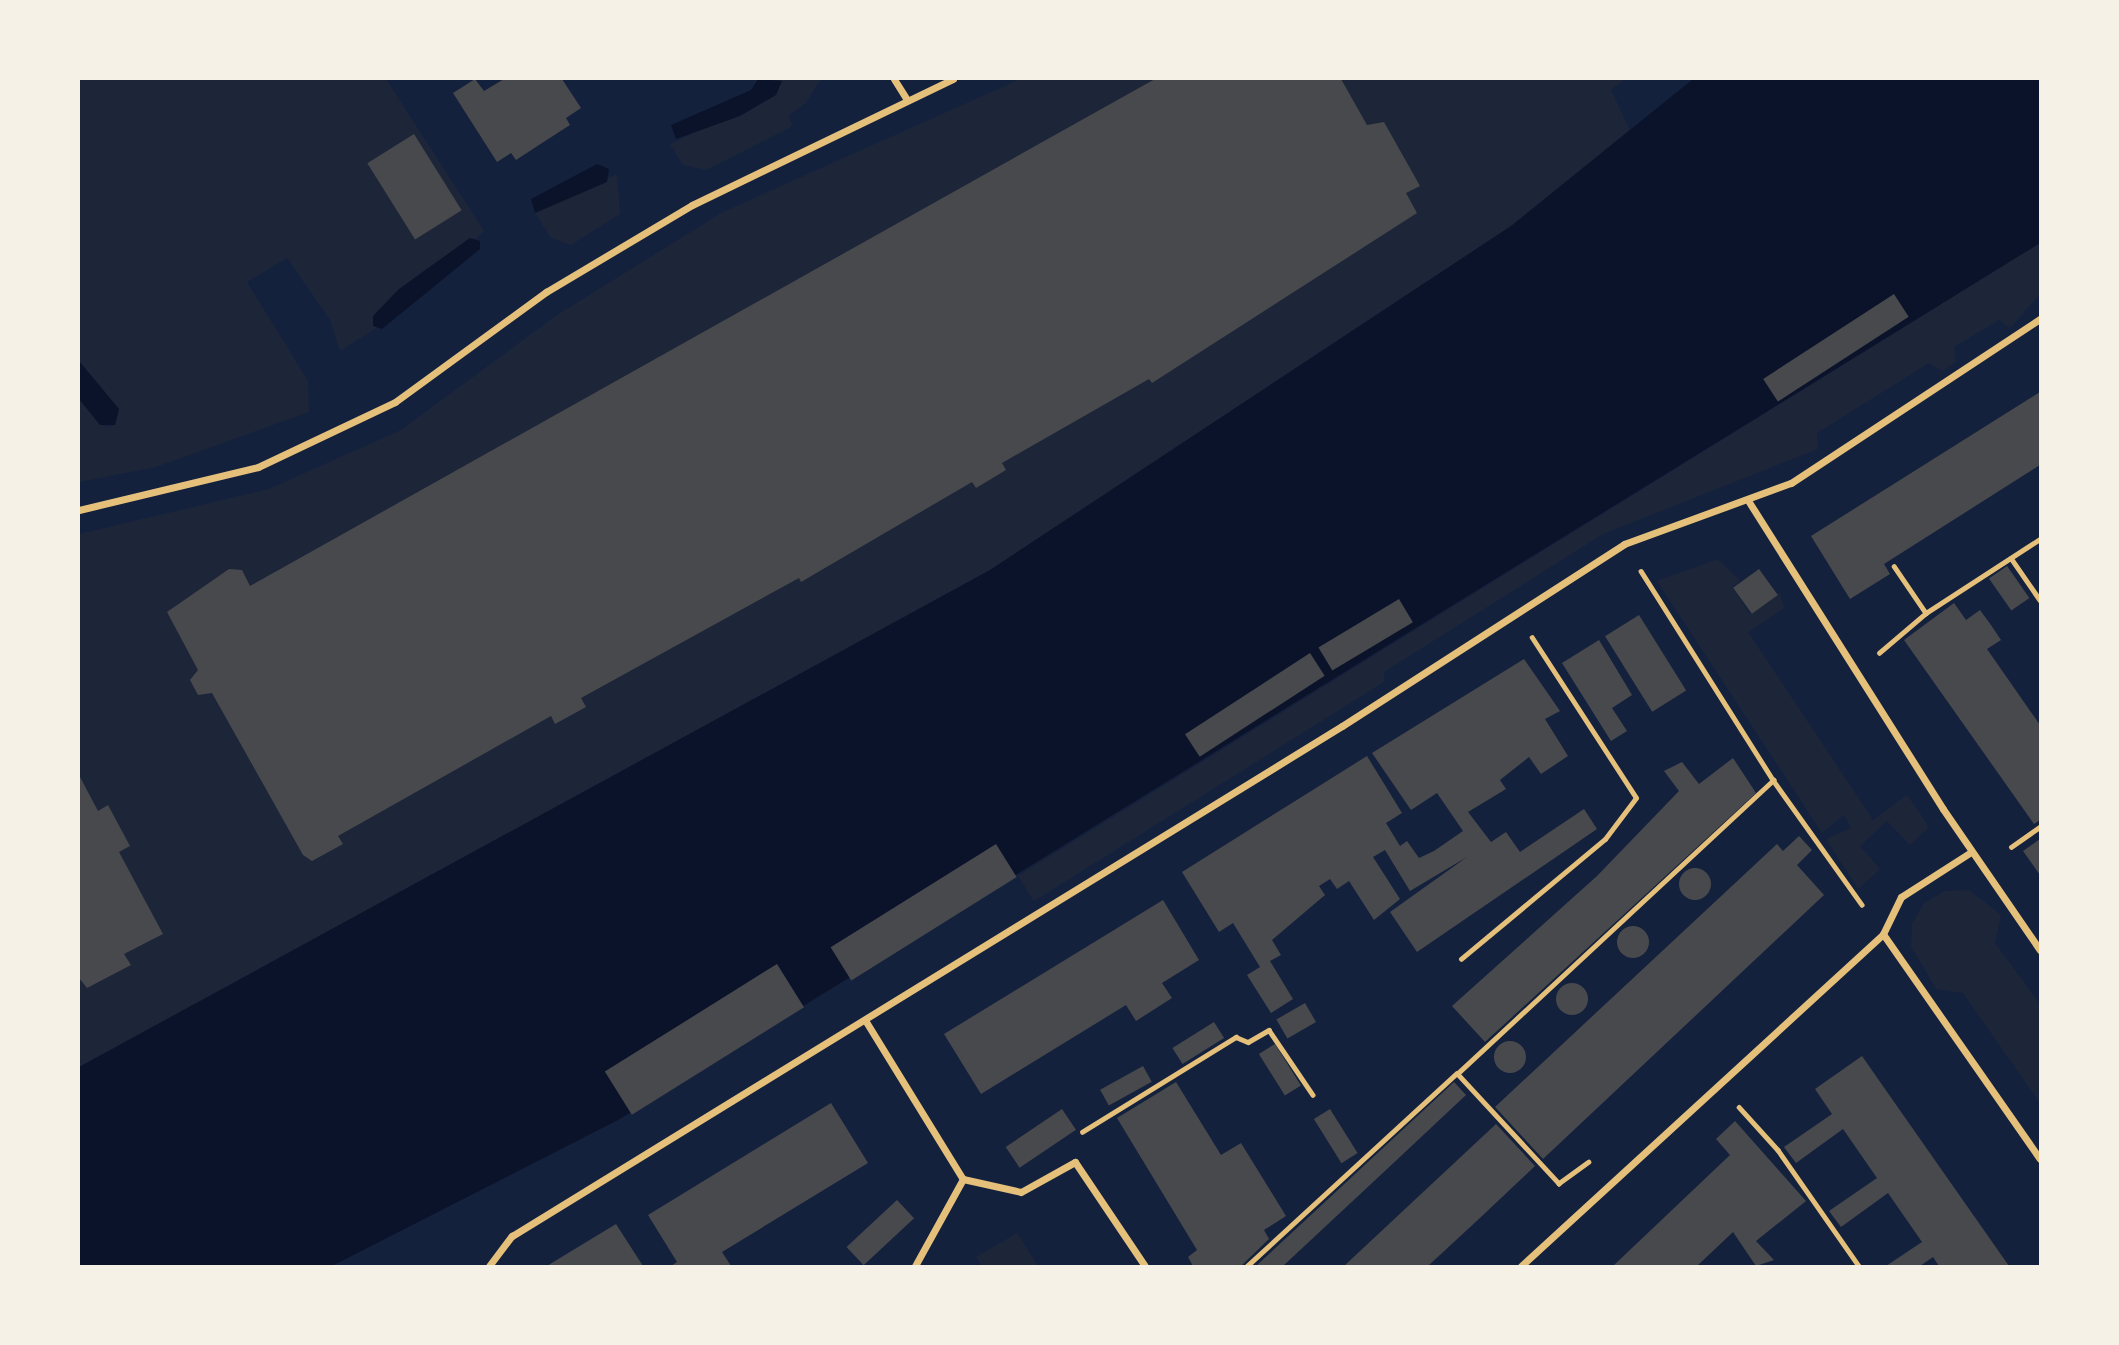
<!DOCTYPE html>
<style>
body{margin:0}
#map{position:relative;width:2119px;height:1345px;overflow:hidden;background:#14213d;font-family:Signika,sans-serif}
div>[style]{position:absolute}
.green>*{inset:0;background:#1d2539}
.water>*{inset:0;background:#0b132b}
.building>*{inset:0;background:#48494c;transform-origin:0 0}
.round{border-radius:50%}
.path>*{height:4.5px;margin:-2.25px;padding:0 2.25px;transform-origin:2.25px;border-radius:2.25px;background:#e5c07b}
.minor>*{height:7px;margin:-3.5px;padding:0 3.5px;transform-origin:3.5px;border-radius:3.5px;background:#e5c07b}
span{translate:-50% -50%;white-space:nowrap;text-align:center;line-height:1.15;-webkit-text-stroke:5px #f6f1e7;paint-order:stroke}
.frame{position:absolute;inset:0;border:80px solid #f6f1e7;pointer-events:none}
</style>
<div id="map">
<div class="green">
<div style="clip-path:polygon(79px 79px,386px 79px,484px 231px,376px 328px,340px 351px,330px 320px,287px 258px,247px 282px,308px 381px,309px 412px,156px 467px,79px 482px,79px 399px,105px 427px,115px 425px,119px 409px,79px 361px)"></div>
<div style="clip-path:polygon(782px 79px,821px 79px,805px 104px,788px 116px,793px 126px,706px 170px,683px 165px,670px 144px,776px 95px)"></div>
<div style="clip-path:polygon(1020px 79px,1625px 79px,1611px 90px,1630px 130px,1511px 226px,990px 570px,79px 1067px,79px 534px,269px 489px,401px 430px,557px 315px,723px 212px)"></div>
<div style="clip-path:polygon(617px 174px,620px 214px,571px 245px,551px 238px,535px 213px)"></div>
<div style="clip-path:polygon(2040px 243px,2040px 294px,2010px 328px,1999px 320px,1954px 347px,1956px 362px,1942px 371px,1929px 363px,1817px 433px,1818px 449px,1603px 534px,1384px 672px,1384px 682px,1034px 901px,1018px 876px)"></div>
<div style="clip-path:polygon(1718px 559px,1740px 581px,1732px 587px,1750px 614px,1780px 593px,1784px 608px,1748px 632px,1873px 820px,1907px 795px,1926px 822px,1928px 828px,1910px 845px,1887px 821px,1860px 846px,1880px 869px,1858px 889px,1826px 839px,1851px 828px,1844px 815px,1822px 833px,1657px 581px)"></div>
<div style="clip-path:polygon(1969px 890px,2001px 915px,1995px 943px,2040px 1004px,2040px 1103px,1963px 993px,1936px 989px,1911px 946px,1912px 924px,1924px 903px,1945px 891px)"></div>
<div style="clip-path:polygon(1017px 1233px,1038px 1266px,982px 1266px,976px 1257px)"></div>
</div>
<div class="water">
<div style="clip-path:polygon(758px 79px,782px 81px,776px 95px,740px 116px,676px 139px,671px 125px,751px 90px)"></div>
<div style="clip-path:polygon(1693px 79px,2040px 79px,2040px 243px,620px 1119px,332px 1266px,79px 1266px,79px 1067px,990px 570px,1511px 226px)"></div>
<div style="clip-path:polygon(597px 164px,609px 169px,607px 182px,535px 213px,531px 199px)"></div>
<div style="clip-path:polygon(470px 238px,480px 241px,480px 249px,382px 329px,373px 326px,373px 316px,399px 289px)"></div>
<div style="clip-path:polygon(79px 361px,119px 409px,115px 425px,100px 425px,79px 399px)"></div>
</div>
<div class="building">
<div style="clip-path:polygon(475px 79px,484px 91px,504px 79px,562px 79px,581px 108px,566px 118px,570px 125px,542px 143px,516px 160px,511px 153px,497px 162px,453px 93px)"></div>
<div style="clip-path:polygon(1155px 79px,1341px 79px,1367px 125px,1384px 122px,1420px 186px,1406px 193px,1417px 213px,1152px 383px,1149px 379px,1002px 463px,1006px 470px,976px 488px,972px 482px,801px 582px,799px 578px,581px 698px,586px 707px,555px 724px,551px 716px,338px 836px,343px 844px,312px 861px,303px 855px,212px 693px,198px 695px,190px 680px,198px 670px,167px 612px,229px 569px,242px 570px,250px 586px)"></div>
<div style="left:414px;top:134px;width:90px;height:55px;rotate:58deg"></div>
<div style="left:1894px;top:294px;width:27px;height:156px;rotate:57deg"></div>
<div style="clip-path:polygon(2040px 392px,2040px 465px,1884px 564px,1890px 574px,1850px 599px,1811px 536px)"></div>
<div style="left:2007px;top:566px;width:39px;height:22px;rotate:55deg"></div>
<div style="left:1759px;top:569px;width:32px;height:32px;rotate:54deg"></div>
<div style="left:1399px;top:599px;width:27px;height:94px;rotate:59deg"></div>
<div style="clip-path:polygon(1954px 603px,1966px 620px,1980px 610px,1991px 625px,2001px 640px,1987px 649px,2040px 725px,2040px 820px,2034px 824px,1904px 640px)"></div>
<div style="left:1639px;top:615px;width:89px;height:40px;rotate:58deg"></div>
<div style="clip-path:polygon(1599px 640px,1632px 695px,1612px 708px,1627px 731px,1611px 741px,1562px 663px)"></div>
<div style="left:1310px;top:653px;width:27px;height:149px;rotate:57deg"></div>
<div style="clip-path:polygon(1524px 659px,1560px 711px,1545px 719px,1568px 756px,1541px 774px,1529px 757px,1500px 780px,1506px 789px,1468px 812px,1491px 842px,1506px 832px,1520px 852px,1584px 809px,1597px 829px,1417px 952px,1390px 912px,1467px 857px,1410px 891px,1385px 850px,1373px 857px,1400px 899px,1374px 920px,1349px 881px,1337px 889px,1330px 879px,1319px 886px,1325px 895px,1272px 940px,1281px 955px,1270px 961px,1293px 999px,1271px 1013px,1247px 975px,1260px 967px,1233px 923px,1219px 932px,1182px 872px,1367px 756px,1402px 813px,1386px 823px,1400px 846px,1407px 841px,1419px 858px,1434px 851px,1463px 831px,1437px 793px,1411px 810px,1372px 753px)"></div>
<div style="clip-path:polygon(1733px 758px,1756px 793px,1485px 1042px,1452px 1006px,1597px 876px,1679px 791px,1664px 771px,1682px 762px,1699px 784px)"></div>
<div style="clip-path:polygon(79px 775px,98px 811px,108px 805px,130px 846px,119px 852px,163px 934px,124px 954px,131px 965px,87px 988px,79px 978px)"></div>
<div style="clip-path:polygon(1799px 836px,1812px 850px,1797px 865px,1824px 895px,1543px 1159px,1495px 1107px,1777px 844px,1783px 851px)"></div>
<div style="clip-path:polygon(2040px 839px,2040px 875px,2023px 851px)"></div>
<div style="left:996px;top:844px;width:39px;height:195px;rotate:58deg"></div>
<div class="round" style="left:1679px;top:868px;width:32px;height:32px"></div>
<div style="clip-path:polygon(1163px 900px,1199px 960px,1162px 983px,1172px 998px,1136px 1021px,1126px 1005px,981px 1094px,944px 1034px)"></div>
<div class="round" style="left:1617px;top:926px;width:32px;height:32px"></div>
<div style="left:777px;top:964px;width:51px;height:203px;rotate:58deg"></div>
<div class="round" style="left:1556px;top:983px;width:32px;height:32px"></div>
<div style="left:1305px;top:1003px;width:22px;height:33px;rotate:60deg"></div>
<div style="left:1214px;top:1022px;width:19px;height:49px;rotate:58deg"></div>
<div class="round" style="left:1494px;top:1041px;width:32px;height:32px"></div>
<div style="left:1275px;top:1044px;width:49px;height:19px;rotate:58deg"></div>
<div style="clip-path:polygon(1862px 1056px,1885px 1089px,2009px 1266px,1939px 1266px,1933px 1257px,1920px 1266px,1886px 1266px,1922px 1242px,1888px 1193px,1841px 1227px,1829px 1211px,1877px 1178px,1843px 1129px,1796px 1163px,1784px 1147px,1832px 1114px,1815px 1089px)"></div>
<div style="left:1143px;top:1066px;width:18px;height:49px;rotate:61deg"></div>
<div style="clip-path:polygon(1176px 1082px,1221px 1155px,1241px 1143px,1286px 1216px,1264px 1230px,1269px 1239px,1241px 1266px,1193px 1266px,1188px 1257px,1197px 1250px,1117px 1118px)"></div>
<div style="clip-path:polygon(1454px 1082px,1466px 1095px,1386px 1170px,1283px 1266px,1256px 1266px)"></div>
<div style="clip-path:polygon(831px 1103px,868px 1163px,722px 1252px,731px 1266px,671px 1266px,677px 1262px,648px 1215px)"></div>
<div style="left:1062px;top:1109px;width:25px;height:68px;rotate:56deg"></div>
<div style="left:1330px;top:1109px;width:52px;height:19px;rotate:58deg"></div>
<div style="clip-path:polygon(1735px 1121px,1806px 1201px,1756px 1241px,1774px 1260px,1756px 1266px,1733px 1232px,1697px 1266px,1613px 1266px,1730px 1155px,1716px 1139px)"></div>
<div style="clip-path:polygon(1496px 1124px,1535px 1166px,1481px 1217px,1428px 1266px,1344px 1266px)"></div>
<div style="left:897px;top:1200px;width:25px;height:69px;rotate:47deg"></div>
<div style="clip-path:polygon(616px 1224px,643px 1266px,547px 1266px,555px 1261px)"></div>
</div>
<div class="path">
<div style="left:2011px;top:558px;width:51px;rotate:55.4deg"></div>
<div style="left:1894px;top:566px;width:57px;rotate:55.8deg"></div>
<div style="left:1641px;top:571px;width:247px;rotate:57.7deg"></div>
<div style="left:1773px;top:780px;width:153px;rotate:54.5deg"></div>
<div style="left:1879px;top:653px;width:62px;rotate:-40.4deg"></div>
<div style="left:1926px;top:613px;width:136px;rotate:-33deg"></div>
<div style="left:2011px;top:847px;width:35px;rotate:-35deg"></div>
<div style="left:1461px;top:959px;width:187px;rotate:-39.8deg"></div>
<div style="left:1605px;top:839px;width:51px;rotate:-52.9deg"></div>
<div style="left:1636px;top:798px;width:191px;rotate:-123deg"></div>
<div style="left:1739px;top:1107px;width:58px;rotate:47.8deg"></div>
<div style="left:1778px;top:1150px;width:141px;rotate:55.1deg"></div>
<div style="left:1082px;top:1132px;width:181px;rotate:-31.7deg"></div>
<div style="left:1236px;top:1037px;width:13px;rotate:23deg"></div>
<div style="left:1248px;top:1042px;width:24px;rotate:-30deg"></div>
<div style="left:1269px;top:1030px;width:78px;rotate:55.9deg"></div>
<div style="left:1589px;top:1162px;width:37px;rotate:144deg"></div>
<div style="left:1559px;top:1184px;width:150px;rotate:-132.8deg"></div>
<div style="left:1457px;top:1074px;width:432px;rotate:-42.9deg"></div>
<div style="left:1247px;top:1266px;width:284px;rotate:-42.6deg"></div>
</div>
<div class="minor">
<div style="left:894px;top:79px;width:25px;rotate:58deg"></div>
<div style="left:1749px;top:502px;width:363px;rotate:57.7deg"></div>
<div style="left:1943px;top:809px;width:171px;rotate:55.5deg"></div>
<div style="left:79px;top:510px;width:184px;rotate:-13.5deg"></div>
<div style="left:258px;top:467px;width:152px;rotate:-25.4deg"></div>
<div style="left:395px;top:402px;width:187px;rotate:-36.1deg"></div>
<div style="left:546px;top:292px;width:170px;rotate:-30.8deg"></div>
<div style="left:692px;top:205px;width:290px;rotate:-25.8deg"></div>
<div style="left:1883px;top:934px;width:274px;rotate:55.1deg"></div>
<div style="left:865px;top:1020px;width:187px;rotate:58.4deg"></div>
<div style="left:963px;top:1179px;width:99px;rotate:118.9deg"></div>
<div style="left:963px;top:1179px;width:59px;rotate:12.6deg"></div>
<div style="left:1021px;top:1192px;width:62px;rotate:-29.1deg"></div>
<div style="left:1075px;top:1162px;width:125px;rotate:56.1deg"></div>
<div style="left:489px;top:1266px;width:38px;rotate:-53deg"></div>
<div style="left:512px;top:1236px;width:974px;rotate:-31.57deg"></div>
<div style="left:1342px;top:726px;width:336px;rotate:-32.8deg"></div>
<div style="left:1624px;top:544px;width:178px;rotate:-20.1deg"></div>
<div style="left:1791px;top:483px;width:298px;rotate:-33.4deg"></div>
<div style="left:1521px;top:1266px;width:491px;rotate:-42.5deg"></div>
<div style="left:1883px;top:934px;width:41px;rotate:-64.1deg"></div>
<div style="left:1901px;top:897px;width:83px;rotate:-32.7deg"></div>
</div>
<div class="frame"></div>
</div>
